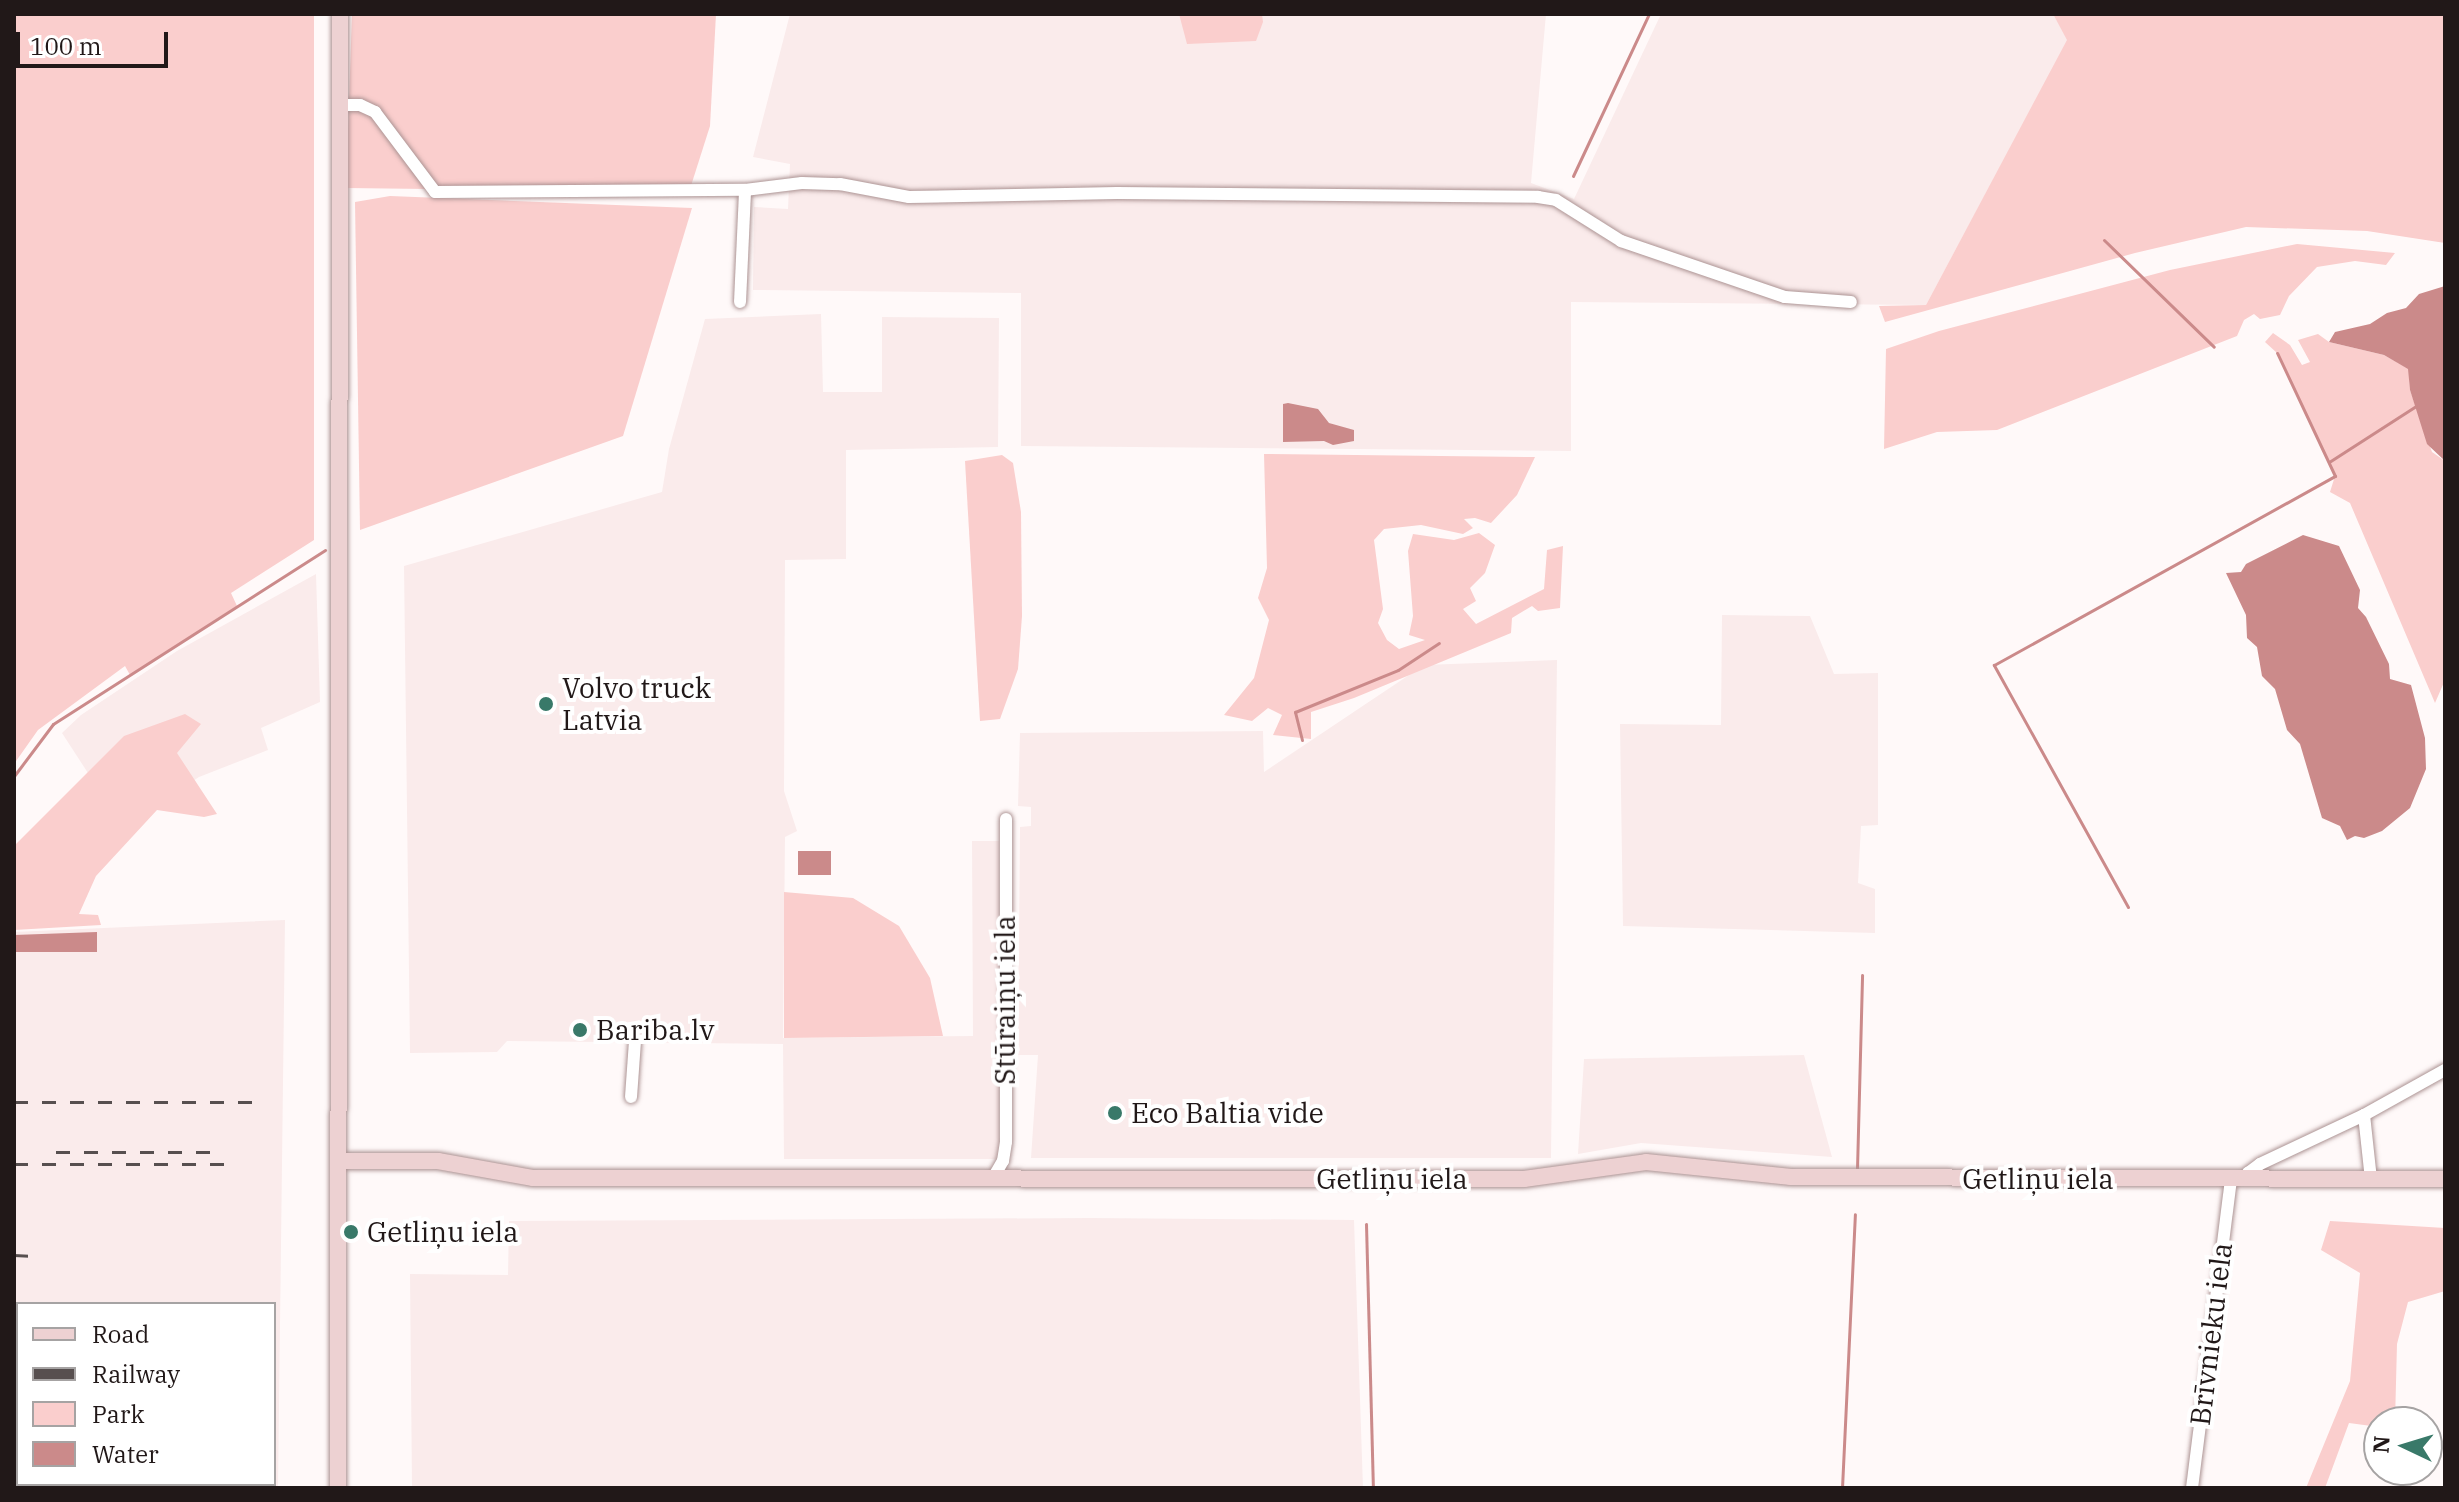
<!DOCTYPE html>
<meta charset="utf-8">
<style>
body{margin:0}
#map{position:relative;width:2459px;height:1502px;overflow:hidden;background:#fff9f9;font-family:"IBM Plex Serif",serif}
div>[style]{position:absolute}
.built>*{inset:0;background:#faebeb}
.green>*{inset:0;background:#facecd}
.water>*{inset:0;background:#cb8a8a;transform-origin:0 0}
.stream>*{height:3px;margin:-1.5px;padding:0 1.5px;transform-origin:1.5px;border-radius:1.5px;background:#cb8a8a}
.roads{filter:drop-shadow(0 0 2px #ac9393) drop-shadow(0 0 2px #ac9393)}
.street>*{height:12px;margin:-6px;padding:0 6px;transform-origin:6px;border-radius:6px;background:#fff}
.secondary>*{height:16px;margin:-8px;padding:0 8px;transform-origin:8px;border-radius:8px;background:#edd1d2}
.rail>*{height:3px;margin-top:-1.5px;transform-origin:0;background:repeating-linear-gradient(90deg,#574f4f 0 14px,transparent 0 28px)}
.dots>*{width:22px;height:22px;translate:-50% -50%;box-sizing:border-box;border:4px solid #fff;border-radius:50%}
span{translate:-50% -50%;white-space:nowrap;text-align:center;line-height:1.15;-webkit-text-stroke:8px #fff;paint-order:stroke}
.poi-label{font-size:28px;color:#211818}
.left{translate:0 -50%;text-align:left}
.street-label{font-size:28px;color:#211818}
.frame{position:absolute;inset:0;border:16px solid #211818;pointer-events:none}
.legend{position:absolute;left:16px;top:1302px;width:260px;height:184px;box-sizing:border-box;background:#fff;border:2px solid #a6a3a3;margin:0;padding:10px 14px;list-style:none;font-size:24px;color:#211818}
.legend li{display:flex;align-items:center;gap:16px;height:40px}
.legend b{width:40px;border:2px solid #a6a3a3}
.north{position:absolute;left:2363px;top:1406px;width:80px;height:80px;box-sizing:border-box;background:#fff;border:2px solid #a6a3a3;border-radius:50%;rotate:274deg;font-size:22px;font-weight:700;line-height:32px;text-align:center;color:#211818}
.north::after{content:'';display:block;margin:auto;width:28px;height:36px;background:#397969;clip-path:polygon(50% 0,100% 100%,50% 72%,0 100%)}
.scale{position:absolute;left:16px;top:32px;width:152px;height:36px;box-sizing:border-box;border:4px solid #211818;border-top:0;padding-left:10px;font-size:24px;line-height:28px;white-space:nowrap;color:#211818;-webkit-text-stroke:6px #fff;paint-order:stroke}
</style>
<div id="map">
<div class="built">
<div style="clip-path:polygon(790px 14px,1546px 14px,1531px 183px,1574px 199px,1661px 14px,2053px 14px,2068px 40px,1926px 305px,1571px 302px,1571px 451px,1021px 446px,1021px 293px,753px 290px,754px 207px,788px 209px,790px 164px,753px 157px)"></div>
<div style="clip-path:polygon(821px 314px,823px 392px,882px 392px,882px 317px,999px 318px,998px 447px,846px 450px,846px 559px,785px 560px,784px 791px,797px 831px,785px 837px,783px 1038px,973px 1036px,972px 841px,999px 841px,999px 1159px,784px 1159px,783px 1044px,507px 1041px,497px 1052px,410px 1053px,404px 566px,662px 492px,669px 449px,705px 319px)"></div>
<div style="clip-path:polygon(316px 574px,320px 702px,261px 728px,268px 750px,199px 777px,123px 827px,62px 733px,81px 715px,177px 651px)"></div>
<div style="clip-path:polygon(1722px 615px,1810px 616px,1834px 674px,1878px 673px,1878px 825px,1861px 826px,1858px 883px,1875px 889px,1875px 933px,1623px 926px,1620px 724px,1721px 725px)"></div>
<div style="clip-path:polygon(1557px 660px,1551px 1158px,1031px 1158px,1038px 1055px,1018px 1055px,1020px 827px,1031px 826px,1031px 807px,1018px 806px,1020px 733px,1263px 731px,1264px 772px,1424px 665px)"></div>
<div style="clip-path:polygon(evenodd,285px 920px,278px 1488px,14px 1488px,14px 932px,285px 920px,18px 1304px,274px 1304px,274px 1484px,18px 1484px,18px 1304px)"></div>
<div style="clip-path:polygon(1804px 1055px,1832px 1157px,1641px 1143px,1578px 1154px,1584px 1059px)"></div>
<div style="clip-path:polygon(1090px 1218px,1354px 1220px,1363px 1488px,412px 1488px,410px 1274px,508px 1275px,509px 1221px)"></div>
</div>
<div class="green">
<div style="clip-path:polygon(14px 14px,314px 14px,314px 540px,231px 593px,237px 606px,130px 675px,125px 666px,38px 730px,14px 764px)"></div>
<div style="clip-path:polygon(352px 14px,716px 14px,710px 126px,689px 192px,346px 188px)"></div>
<div style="clip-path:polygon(1179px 14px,1262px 14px,1263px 22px,1256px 41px,1187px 44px)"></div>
<div style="clip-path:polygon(2053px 14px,2445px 14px,2445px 243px,2367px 231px,2246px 227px,2135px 253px,1885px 322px,1879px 306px,1926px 305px,2067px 40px)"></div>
<div style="clip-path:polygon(390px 196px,692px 208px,623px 436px,360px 530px,355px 202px)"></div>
<div style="clip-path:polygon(2297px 244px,2395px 253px,2386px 265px,2355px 261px,2317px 267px,2289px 296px,2280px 315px,2260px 319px,2254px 314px,2244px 320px,2237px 336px,1997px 430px,1937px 432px,1884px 449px,1886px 349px,1939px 331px,2170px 270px)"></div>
<div style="clip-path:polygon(2273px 333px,2290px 345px,2302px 365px,2310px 362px,2298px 340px,2318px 334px,2329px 342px,2384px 355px,2409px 369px,2410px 390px,2432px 452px,2445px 461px,2445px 680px,2435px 703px,2350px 503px,2330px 492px,2335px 476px,2277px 353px,2265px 342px)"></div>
<div style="clip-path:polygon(1264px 454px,1535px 457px,1517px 495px,1491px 523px,1475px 518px,1464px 519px,1473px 528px,1463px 534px,1421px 525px,1384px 529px,1374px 540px,1383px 609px,1378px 623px,1387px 640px,1399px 649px,1425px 640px,1409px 635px,1413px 616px,1408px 551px,1413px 534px,1454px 540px,1479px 533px,1495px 545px,1485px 573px,1470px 588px,1476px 601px,1463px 609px,1476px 624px,1544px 589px,1547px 550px,1563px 546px,1560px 608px,1538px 611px,1532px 606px,1512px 618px,1511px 633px,1354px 698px,1311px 712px,1311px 739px,1273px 735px,1282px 715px,1268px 708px,1252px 721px,1224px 715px,1254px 678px,1269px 620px,1258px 598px,1267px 568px)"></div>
<div style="clip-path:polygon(1002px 455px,1013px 463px,1021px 512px,1022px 616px,1018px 669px,1000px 719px,980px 721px,965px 461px)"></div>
<div style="clip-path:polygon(185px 714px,201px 724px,177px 753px,217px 814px,204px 817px,157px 810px,96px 876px,79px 914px,98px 915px,101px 925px,14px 930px,15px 845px,124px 736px)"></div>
<div style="clip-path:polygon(784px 892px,853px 898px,899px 926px,930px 978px,943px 1036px,784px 1038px)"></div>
<div style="clip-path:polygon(2330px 1221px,2445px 1228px,2445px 1291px,2408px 1302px,2397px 1344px,2395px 1422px,2379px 1422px,2379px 1427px,2349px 1423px,2325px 1488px,2306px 1488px,2350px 1381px,2360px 1273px,2321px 1250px)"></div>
</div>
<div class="water">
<div style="clip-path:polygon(2445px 286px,2445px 461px,2427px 444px,2410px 390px,2408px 369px,2384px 355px,2329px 342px,2335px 332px,2370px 324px,2387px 313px,2406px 308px,2419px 294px)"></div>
<div style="clip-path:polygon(1288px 403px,1318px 409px,1329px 423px,1354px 430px,1354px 441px,1333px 445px,1324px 441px,1283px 442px,1283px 404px)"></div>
<div style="clip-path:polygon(2303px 535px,2339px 546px,2360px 590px,2358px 608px,2366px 617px,2389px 664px,2390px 679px,2411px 685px,2425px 738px,2426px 769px,2410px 808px,2382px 831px,2364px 838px,2355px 836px,2347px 840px,2340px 826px,2322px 818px,2300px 744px,2287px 730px,2275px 689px,2262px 676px,2257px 647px,2247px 638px,2246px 615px,2226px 573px,2241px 572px,2246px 564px)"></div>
<div style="left:798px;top:851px;width:33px;height:24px"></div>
<div style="clip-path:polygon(97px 932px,97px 952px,14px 952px,14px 935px)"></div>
</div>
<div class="stream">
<div style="left:1573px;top:176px;width:179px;rotate:-64.9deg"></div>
<div style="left:2104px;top:240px;width:153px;rotate:44.2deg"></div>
<div style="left:2329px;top:462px;width:103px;rotate:-32.8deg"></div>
<div style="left:1302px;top:740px;width:29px;rotate:-104deg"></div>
<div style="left:1295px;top:712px;width:111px;rotate:-22.2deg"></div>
<div style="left:1398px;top:670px;width:49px;rotate:-33.4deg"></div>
<div style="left:14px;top:776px;width:65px;rotate:-53.1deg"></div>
<div style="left:53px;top:724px;width:323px;rotate:-32.6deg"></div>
<div style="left:2128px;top:907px;width:277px;rotate:-119deg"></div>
<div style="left:1994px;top:665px;width:390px;rotate:-29deg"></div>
<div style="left:2335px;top:476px;width:136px;rotate:-115.2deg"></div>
<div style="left:1857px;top:1169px;width:194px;rotate:-88.5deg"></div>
<div style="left:1366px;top:1224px;width:264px;rotate:88.5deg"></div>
<div style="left:1842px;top:1488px;width:274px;rotate:-87.3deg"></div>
</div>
<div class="roads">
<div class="street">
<div style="left:341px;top:105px;width:19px"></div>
<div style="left:360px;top:105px;width:17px;rotate:25deg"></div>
<div style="left:375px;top:112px;width:100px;rotate:53.1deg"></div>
<div style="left:435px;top:192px;width:310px;rotate:-0.4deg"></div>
<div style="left:745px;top:190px;width:57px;rotate:-7deg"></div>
<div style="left:802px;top:183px;width:38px;rotate:2deg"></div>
<div style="left:840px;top:184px;width:70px;rotate:10.7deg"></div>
<div style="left:909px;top:197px;width:208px;rotate:-1.1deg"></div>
<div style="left:1117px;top:193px;width:421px;rotate:0.5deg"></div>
<div style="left:1538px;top:197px;width:18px;rotate:9deg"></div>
<div style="left:1556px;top:200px;width:77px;rotate:32.2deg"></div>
<div style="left:1621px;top:241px;width:173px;rotate:18.9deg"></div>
<div style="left:1785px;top:297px;width:66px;rotate:4.3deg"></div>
<div style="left:740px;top:302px;width:112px;rotate:-87.4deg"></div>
<div style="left:631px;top:1097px;width:56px;rotate:-85.9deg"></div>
<div style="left:2364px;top:1115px;width:64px;rotate:83.8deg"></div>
<div style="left:993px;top:1178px;width:20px;rotate:-60deg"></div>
<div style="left:1003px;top:1161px;width:19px;rotate:-81deg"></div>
<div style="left:1006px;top:1142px;width:323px;rotate:-90deg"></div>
<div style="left:2245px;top:1180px;width:8px;rotate:-67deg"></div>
<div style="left:2248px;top:1173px;width:15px;rotate:-37deg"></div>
<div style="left:2260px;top:1164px;width:115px;rotate:-25.2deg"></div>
<div style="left:2364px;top:1115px;width:93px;rotate:-29.1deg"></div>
<div style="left:2192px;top:1488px;width:311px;rotate:-82.8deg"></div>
</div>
<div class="secondary">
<div style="left:339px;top:1161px;width:99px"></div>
<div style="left:438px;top:1161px;width:97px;rotate:10.1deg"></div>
<div style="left:533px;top:1178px;width:991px;rotate:0.06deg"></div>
<div style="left:1524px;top:1179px;width:123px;rotate:-7.9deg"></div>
<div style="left:1646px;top:1162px;width:146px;rotate:5.9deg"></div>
<div style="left:1791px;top:1177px;width:654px;rotate:0.18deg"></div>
<div style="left:338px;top:1488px;width:1474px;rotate:-89.92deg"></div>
</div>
</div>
<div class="rail">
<div style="left:14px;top:1102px;width:244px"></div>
<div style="left:56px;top:1152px;width:157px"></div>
<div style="left:14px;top:1164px;width:217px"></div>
<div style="left:14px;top:1255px;width:20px;rotate:3deg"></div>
<div style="left:14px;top:1411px;width:4px"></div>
</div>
<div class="dots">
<div style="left:546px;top:704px;background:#397969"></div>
<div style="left:580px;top:1030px;background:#397969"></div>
<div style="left:1115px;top:1113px;background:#397969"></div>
<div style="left:351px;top:1232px;background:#397969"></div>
</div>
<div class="poi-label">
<span class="left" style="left:562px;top:704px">Volvo truck<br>Latvia</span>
<span class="left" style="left:596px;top:1030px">Bariba.lv</span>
<span class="left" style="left:1131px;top:1113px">Eco Baltia vide</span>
<span class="left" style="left:367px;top:1232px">Getliņu iela</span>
</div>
<div class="street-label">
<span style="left:1005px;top:1000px;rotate:-90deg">Stūraiņu iela</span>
<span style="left:1392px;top:1179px">Getliņu iela</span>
<span style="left:2038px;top:1179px">Getliņu iela</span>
<span style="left:2211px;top:1334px;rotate:-83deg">Brīvnieku iela</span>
</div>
<div class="frame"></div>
<ul class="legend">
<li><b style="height:10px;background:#edd1d2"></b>Road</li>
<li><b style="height:10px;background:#574f4f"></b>Railway</li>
<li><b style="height:22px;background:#facecd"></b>Park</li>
<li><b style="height:22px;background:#cb8a8a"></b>Water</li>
</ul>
<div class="north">N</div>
<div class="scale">100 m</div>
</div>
